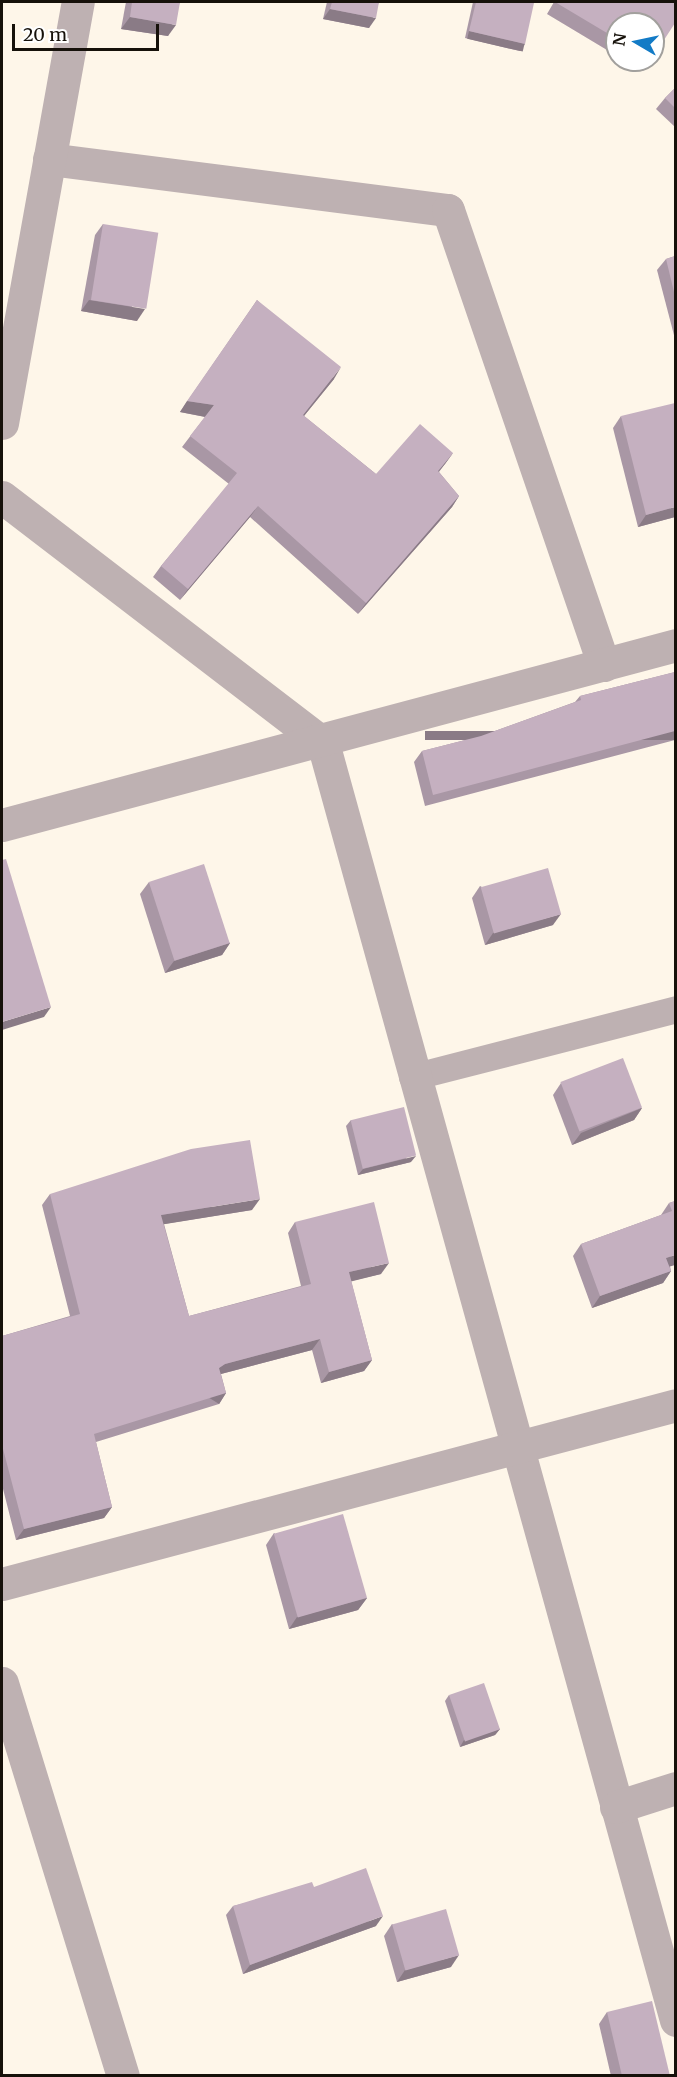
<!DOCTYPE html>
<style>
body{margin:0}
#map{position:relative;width:677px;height:2077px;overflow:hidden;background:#fef6e9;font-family:Merriweather,serif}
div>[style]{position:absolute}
.service>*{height:27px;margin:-13.5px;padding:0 13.5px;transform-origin:13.5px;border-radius:13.5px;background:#beb1b2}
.minor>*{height:33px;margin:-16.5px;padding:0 16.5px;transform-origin:16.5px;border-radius:16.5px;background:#beb1b2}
.wall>*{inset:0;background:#a997a5}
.shaded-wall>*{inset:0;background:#8a7b86;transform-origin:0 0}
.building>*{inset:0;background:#c5b0c0;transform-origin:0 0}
span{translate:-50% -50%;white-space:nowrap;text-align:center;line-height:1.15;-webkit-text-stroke:5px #fff;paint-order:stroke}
.frame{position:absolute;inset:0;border:3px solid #16110a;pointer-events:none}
.north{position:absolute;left:605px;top:12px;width:60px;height:60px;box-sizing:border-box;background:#fff;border:2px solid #a2a09d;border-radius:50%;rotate:279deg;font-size:16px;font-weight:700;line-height:24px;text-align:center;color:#16110a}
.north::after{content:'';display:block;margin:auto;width:21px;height:27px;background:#137bc6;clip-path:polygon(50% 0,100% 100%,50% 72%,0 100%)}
.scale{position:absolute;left:12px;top:24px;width:147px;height:27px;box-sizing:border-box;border:3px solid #16110a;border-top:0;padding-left:8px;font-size:18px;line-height:21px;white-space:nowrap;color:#16110a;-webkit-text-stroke:4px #fff;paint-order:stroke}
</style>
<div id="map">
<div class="service">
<div style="left:412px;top:1077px;width:273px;rotate:-14.4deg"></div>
</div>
<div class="minor">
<div style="left:49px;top:159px;width:402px;rotate:7.3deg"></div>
<div style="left:448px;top:210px;width:481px;rotate:71.1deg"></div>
<div style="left:2px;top:423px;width:428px;rotate:-79.8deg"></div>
<div style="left:2px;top:497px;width:404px;rotate:37.5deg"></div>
<div style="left:323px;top:743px;width:1325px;rotate:74.55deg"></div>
<div style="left:2px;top:825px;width:698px;rotate:-14.95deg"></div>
<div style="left:2px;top:1584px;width:697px;rotate:-14.87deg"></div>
<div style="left:2px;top:1683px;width:411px;rotate:72.9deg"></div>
<div style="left:616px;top:1807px;width:63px;rotate:-17.6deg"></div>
</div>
<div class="wall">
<div style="clip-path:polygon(126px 2px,180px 2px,168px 36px,121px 29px)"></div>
<div style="clip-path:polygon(327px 2px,379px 2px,369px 28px,323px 19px)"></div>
<div style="clip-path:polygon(473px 2px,526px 2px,525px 44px,520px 51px,465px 38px)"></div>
<div style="clip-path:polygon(554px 2px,675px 2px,617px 24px,617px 56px,547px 14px)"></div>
<div style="clip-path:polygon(624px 60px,651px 60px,643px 71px)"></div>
<div style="clip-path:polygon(675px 88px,675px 127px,656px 109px,665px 98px)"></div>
<div style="clip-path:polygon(103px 224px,137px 321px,81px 311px,95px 235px)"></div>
<div style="clip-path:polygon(675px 256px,675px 339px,657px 270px,666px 259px)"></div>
<div style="clip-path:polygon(257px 300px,334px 379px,304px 416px,376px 474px,453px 453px,439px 472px,459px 496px,452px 507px,358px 614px,250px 517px,180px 600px,153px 577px,161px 566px,229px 484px,182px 447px,205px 417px,180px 412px)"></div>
<div style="clip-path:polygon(621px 416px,675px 517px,638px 527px,613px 428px)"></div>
<div style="clip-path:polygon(675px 672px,675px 740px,425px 806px,414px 762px,422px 751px,481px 736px,575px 702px,580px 696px)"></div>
<div style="clip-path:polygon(149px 882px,230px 943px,222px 955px,165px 973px,140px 894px)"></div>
<div style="clip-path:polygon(480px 886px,553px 925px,485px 945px,472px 898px)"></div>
<div style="clip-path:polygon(561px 1083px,642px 1108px,634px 1120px,572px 1145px,553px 1095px)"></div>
<div style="clip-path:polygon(351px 1120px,411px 1162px,358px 1175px,346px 1126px)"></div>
<div style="clip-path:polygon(50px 1194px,252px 1210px,164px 1224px,189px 1316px,301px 1286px,288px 1233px,295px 1222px,381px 1274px,351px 1281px,372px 1360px,364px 1371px,321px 1383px,312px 1350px,221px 1374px,226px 1393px,219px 1404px,96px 1442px,112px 1507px,104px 1518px,16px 1540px,2px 1485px,2px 1336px,70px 1316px,42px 1205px)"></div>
<div style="clip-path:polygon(675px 1201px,670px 1266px,671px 1271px,663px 1283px,592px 1308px,573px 1256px,581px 1244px,661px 1215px,669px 1203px)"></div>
<div style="clip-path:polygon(274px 1533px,367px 1598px,358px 1610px,289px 1629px,266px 1545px)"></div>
<div style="clip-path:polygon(449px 1695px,500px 1729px,495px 1735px,460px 1747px,445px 1701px)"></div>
<div style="clip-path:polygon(314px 1887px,376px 1926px,243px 1974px,226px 1915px,233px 1906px)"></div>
<div style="clip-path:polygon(392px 1924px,451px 1967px,397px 1982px,384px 1936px)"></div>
<div style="clip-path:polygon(607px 2012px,670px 2076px,611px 2076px,599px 2024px)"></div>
</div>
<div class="shaded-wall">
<div style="clip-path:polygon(330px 9px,376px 18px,369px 28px,323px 19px)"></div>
<div style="clip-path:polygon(130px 17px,176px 25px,168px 36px,121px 29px)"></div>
<div style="left:469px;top:31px;width:57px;height:8px;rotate:13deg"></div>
<div style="clip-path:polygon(89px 300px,145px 309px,137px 321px,81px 311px)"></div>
<div style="clip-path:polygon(341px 367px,334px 379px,295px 427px,303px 415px)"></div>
<div style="clip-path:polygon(187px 401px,214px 405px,206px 417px,180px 412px)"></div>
<div style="clip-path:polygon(453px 453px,445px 464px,430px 482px,438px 471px)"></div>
<div style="clip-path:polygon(459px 496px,452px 507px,358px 614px,366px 603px)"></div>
<div style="clip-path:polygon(258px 506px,250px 517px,180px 600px,188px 589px)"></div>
<div style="clip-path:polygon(675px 507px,675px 517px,638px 527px,646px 515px)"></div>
<div style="left:675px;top:731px;width:9px;height:250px;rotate:90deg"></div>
<div style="clip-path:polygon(561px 914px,553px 925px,485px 945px,493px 933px)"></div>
<div style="clip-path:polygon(230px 943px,222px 955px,165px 973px,174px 961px)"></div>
<div style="clip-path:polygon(51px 1007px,44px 1017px,2px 1030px,2px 1022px)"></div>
<div style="clip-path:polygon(642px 1108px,634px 1120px,572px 1145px,581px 1133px)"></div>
<div style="clip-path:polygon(416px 1156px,411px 1162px,358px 1175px,363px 1169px)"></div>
<div style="clip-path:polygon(260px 1199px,252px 1210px,153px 1226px,161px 1215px)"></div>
<div style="clip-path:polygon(675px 1255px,675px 1265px,658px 1270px,666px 1258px)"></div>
<div style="clip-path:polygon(389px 1263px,381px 1274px,341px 1284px,349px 1272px)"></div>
<div style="clip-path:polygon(671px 1271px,663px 1283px,592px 1308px,600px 1296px)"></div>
<div style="clip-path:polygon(320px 1339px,312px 1350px,217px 1375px,219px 1368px,225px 1364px)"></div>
<div style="clip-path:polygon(372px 1360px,364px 1371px,321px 1383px,329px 1372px)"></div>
<div style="left:226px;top:1393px;width:13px;height:138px;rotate:122deg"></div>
<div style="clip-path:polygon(112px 1507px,104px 1518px,16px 1540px,24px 1529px)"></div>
<div style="clip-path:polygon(367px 1598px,358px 1610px,289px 1629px,297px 1617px)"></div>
<div style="clip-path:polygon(500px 1729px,495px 1735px,460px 1747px,464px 1740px)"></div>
<div style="clip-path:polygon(383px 1916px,376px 1926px,243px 1974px,250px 1965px)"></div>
<div style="clip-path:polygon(459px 1955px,451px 1967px,397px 1982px,405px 1970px)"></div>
</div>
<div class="building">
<div style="clip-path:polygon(132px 2px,180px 2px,176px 25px,130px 17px)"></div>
<div style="clip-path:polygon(332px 2px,379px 2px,376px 18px,330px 9px)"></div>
<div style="clip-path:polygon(476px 2px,526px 2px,534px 3px,525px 44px,469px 31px)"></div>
<div style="clip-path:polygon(555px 2px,675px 2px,675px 23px,653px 57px,653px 24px,617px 24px,617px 39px)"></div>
<div style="clip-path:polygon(675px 88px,675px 108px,665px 98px)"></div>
<div style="left:103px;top:224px;width:56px;height:77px;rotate:9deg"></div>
<div style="clip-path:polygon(675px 256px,675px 296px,666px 259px)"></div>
<div style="clip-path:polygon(257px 300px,341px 367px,303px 415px,376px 474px,420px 424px,453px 453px,438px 471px,459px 496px,366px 603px,258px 506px,188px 589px,161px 566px,237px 473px,190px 436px,214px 405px,187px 401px)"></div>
<div style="clip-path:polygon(675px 403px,675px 507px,646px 515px,621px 416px)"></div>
<div style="clip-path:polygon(675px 672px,675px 731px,433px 795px,422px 751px,481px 736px,581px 700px,580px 696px)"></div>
<div style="clip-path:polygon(6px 859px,51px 1007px,2px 1022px,2px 860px)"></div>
<div style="left:204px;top:864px;width:83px;height:58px;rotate:72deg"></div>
<div style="left:548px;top:868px;width:48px;height:70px;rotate:74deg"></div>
<div style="left:623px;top:1058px;width:53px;height:67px;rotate:69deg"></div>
<div style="left:404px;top:1107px;width:50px;height:55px;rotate:76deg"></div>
<div style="clip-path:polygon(250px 1140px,260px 1199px,161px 1215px,189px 1316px,311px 1284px,295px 1222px,374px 1202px,389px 1263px,349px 1272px,372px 1360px,329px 1372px,320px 1339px,225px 1364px,219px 1368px,226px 1393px,94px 1434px,112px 1507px,24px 1529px,2px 1445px,2px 1336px,80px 1314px,50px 1194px,191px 1149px)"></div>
<div style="clip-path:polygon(675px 1201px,675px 1255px,666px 1258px,671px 1271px,600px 1296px,581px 1244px,672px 1211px,669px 1203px)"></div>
<div style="left:343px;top:1514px;width:87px;height:72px;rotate:74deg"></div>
<div style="left:484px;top:1683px;width:49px;height:37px;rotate:71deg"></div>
<div style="clip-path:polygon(366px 1868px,383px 1916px,250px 1965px,233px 1906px,312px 1882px,314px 1887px)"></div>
<div style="left:446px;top:1909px;width:48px;height:56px;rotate:74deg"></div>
<div style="clip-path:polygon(652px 2001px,670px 2076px,622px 2076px,607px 2012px)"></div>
</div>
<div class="frame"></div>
<div class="north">N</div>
<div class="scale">20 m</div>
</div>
